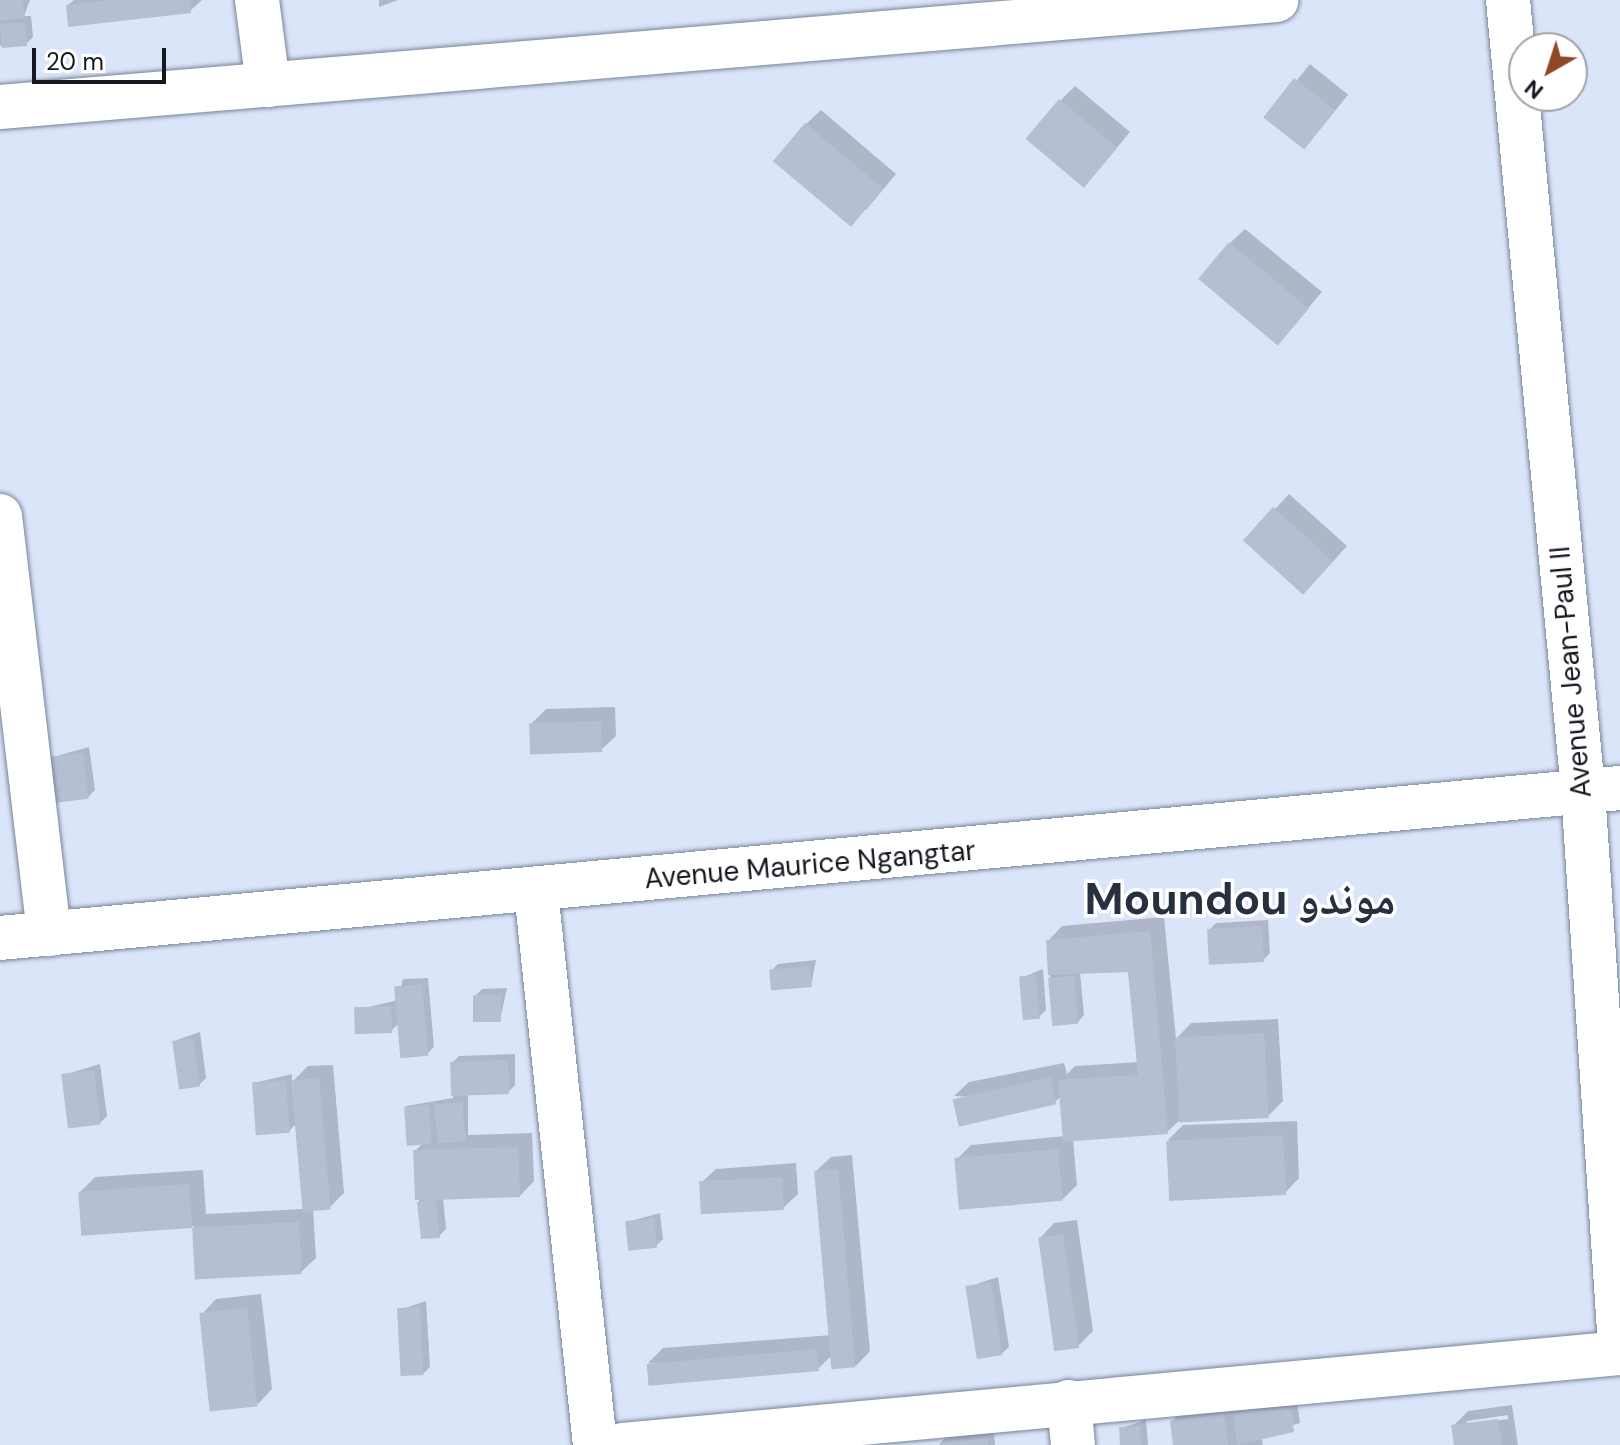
<!DOCTYPE html>
<meta charset="utf-8">
<style>
body{margin:0}
#map{position:relative;width:1620px;height:1445px;overflow:hidden;background:#dae5fa;font-family:"DM Sans","Noto Naskh Arabic",sans-serif}
div>[style]{position:absolute}
.shadow>*{inset:0;background:#0003;transform-origin:0 0}
.building>*{inset:0;background:#b4bfd3;transform-origin:0 0}
.roads{filter:drop-shadow(0 0 2px #7a8497) drop-shadow(0 0 2px #7a8497)}
.minor>*{height:44px;margin:-22px;padding:0 22px;transform-origin:22px;border-radius:22px;background:#fff}
span{translate:-50% -50%;white-space:nowrap;text-align:center;line-height:1.15;-webkit-text-stroke:7px #fff;paint-order:stroke}
.street-label{font-size:28px;color:#14181f}
.town-label{font-size:44px;color:#27303f;font-weight:700}
.north{position:absolute;left:1508px;top:32px;width:80px;height:80px;box-sizing:border-box;background:#fff;border:2px solid #a1a3a5;border-radius:50%;rotate:219deg;font-size:22px;font-weight:700;line-height:32px;text-align:center;color:#14181f}
.north::after{content:'';display:block;margin:auto;width:28px;height:36px;background:#904827;clip-path:polygon(50% 0,100% 100%,50% 72%,0 100%)}
.scale{position:absolute;left:32px;top:48px;width:134px;height:36px;box-sizing:border-box;border:4px solid #14181f;border-top:0;padding-left:10px;font-size:24px;line-height:28px;white-space:nowrap;color:#14181f;-webkit-text-stroke:6px #fff;paint-order:stroke}
</style>
<div id="map">
<div class="shadow">
<div style="clip-path:polygon(0 0,30px 0,24px 16px,31px 16px,33px 37px,26px 44px,0 46px)"></div>
<div style="clip-path:polygon(74px 0,202px 0,190px 11px,68px 5px)"></div>
<div style="clip-path:polygon(379px 0,398px 0,379px 7px)"></div>
<div style="left:1310px;top:64px;width:49px;height:69px;rotate:39deg"></div>
<div style="clip-path:polygon(1075px 86px,1130px 132px,1085px 186px,1060px 101px)"></div>
<div style="clip-path:polygon(821px 110px,896px 174px,866px 210px,806px 124px)"></div>
<div style="clip-path:polygon(1245px 229px,1322px 292px,1292px 327px,1230px 243px)"></div>
<div style="clip-path:polygon(1289px 494px,1347px 546px,1319px 577px,1275px 509px)"></div>
<div style="clip-path:polygon(615px 707px,616px 736px,601px 750px,531px 724px,546px 709px)"></div>
<div style="clip-path:polygon(89px 747px,95px 790px,88px 797px,50px 758px)"></div>
<div style="clip-path:polygon(1164px 917px,1176px 1039px,1191px 1023px,1278px 1019px,1283px 1101px,1268px 1116px,1179px 1121px,1167px 1132px,1073px 1139px,1077px 1185px,1063px 1199px,956px 1160px,971px 1145px,1065px 1136px,1061px 1096px,1055px 1102px,954px 1096px,969px 1082px,1064px 1063px,1067px 1074px,1075px 1066px,1139px 1062px,1130px 970px,1080px 972px,1084px 1015px,1078px 1022px,1050px 978px,1048px 941px,1062px 926px)"></div>
<div style="clip-path:polygon(1268px 920px,1270px 953px,1263px 960px,1209px 930px,1216px 923px)"></div>
<div style="clip-path:polygon(816px 960px,811px 986px,771px 971px,778px 964px)"></div>
<div style="clip-path:polygon(1043px 969px,1046px 1010px,1039px 1017px,1021px 978px)"></div>
<div style="clip-path:polygon(428px 978px,434px 1047px,427px 1054px,399px 1023px,391px 1031px,356px 1010px,398px 1000px,403px 979px)"></div>
<div style="clip-path:polygon(507px 988px,500px 1020px,475px 996px,482px 989px)"></div>
<div style="clip-path:polygon(200px 1032px,206px 1078px,199px 1085px,174px 1041px)"></div>
<div style="clip-path:polygon(515px 1054px,515px 1085px,508px 1092px,468px 1093px,468px 1135px,532px 1133px,534px 1181px,520px 1196px,443px 1198px,446px 1229px,439px 1236px,419px 1202px,415px 1151px,424px 1142px,406px 1106px,453px 1098px,452px 1063px,459px 1056px)"></div>
<div style="clip-path:polygon(100px 1064px,107px 1116px,100px 1123px,63px 1075px)"></div>
<div style="clip-path:polygon(333px 1065px,344px 1193px,329px 1208px,313px 1208px,316px 1258px,301px 1272px,197px 1278px,194px 1226px,83px 1233px,80px 1192px,95px 1177px,203px 1170px,206px 1214px,303px 1209px,296px 1124px,289px 1131px,254px 1083px,292px 1074px,292px 1082px,308px 1066px)"></div>
<div style="clip-path:polygon(1297px 1121px,1299px 1178px,1285px 1193px,1168px 1140px,1183px 1125px)"></div>
<div style="clip-path:polygon(852px 1155px,870px 1351px,856px 1366px,834px 1353px,818px 1369px,648px 1363px,663px 1348px,832px 1335px,816px 1171px,831px 1157px)"></div>
<div style="clip-path:polygon(796px 1163px,798px 1194px,783px 1208px,701px 1183px,716px 1169px)"></div>
<div style="clip-path:polygon(660px 1213px,663px 1239px,656px 1246px,627px 1222px)"></div>
<div style="clip-path:polygon(1077px 1220px,1093px 1331px,1078px 1346px,1040px 1238px,1054px 1223px)"></div>
<div style="clip-path:polygon(998px 1277px,1009px 1347px,1002px 1353px,967px 1287px)"></div>
<div style="clip-path:polygon(261px 1294px,272px 1389px,258px 1404px,202px 1314px,216px 1299px)"></div>
<div style="clip-path:polygon(426px 1301px,430px 1367px,423px 1374px,399px 1310px)"></div>
<div style="clip-path:polygon(1297px 1401px,1300px 1423px,1261px 1434px,1263px 1445px,1175px 1445px,1172px 1421px,1187px 1407px)"></div>
<div style="clip-path:polygon(evenodd,1512px 1405px,1518px 1445px,1456px 1445px,1453px 1426px,1468px 1411px,1512px 1405px,1508px 1415px,1508px 1419px,1467px 1425px,1467px 1421px,1508px 1415px)"></div>
<div style="clip-path:polygon(1146px 1420px,1148px 1445px,1123px 1445px,1121px 1428px)"></div>
<div style="clip-path:polygon(994px 1432px,995px 1445px,939px 1445px,946px 1437px)"></div>
</div>
<div class="building">
<div style="clip-path:polygon(0 0,23px 0,25px 18px,0 21px)"></div>
<div style="clip-path:polygon(108px 0,190px 0,191px 13px,68px 27px,66px 5px)"></div>
<div style="left:25px;top:22px;width:24px;height:25px;rotate:85deg"></div>
<div style="left:1294px;top:78px;width:52px;height:50px;rotate:38deg"></div>
<div style="left:1059px;top:99px;width:76px;height:52px;rotate:40deg"></div>
<div style="left:805px;top:123px;width:102px;height:50px;rotate:40deg"></div>
<div style="left:1229px;top:242px;width:104px;height:48px;rotate:40deg"></div>
<div style="left:1273px;top:507px;width:81px;height:45px;rotate:42deg"></div>
<div style="left:601px;top:721px;width:31px;height:72px;rotate:88deg"></div>
<div style="left:83px;top:753px;width:46px;height:35px;rotate:83deg"></div>
<div style="left:1262px;top:926px;width:36px;height:55px;rotate:87deg"></div>
<div style="clip-path:polygon(1150px 931px,1168px 1134px,1063px 1142px,1058px 1080px,1138px 1075px,1128px 972px,1048px 975px,1046px 940px)"></div>
<div style="left:810px;top:966px;width:21px;height:41px;rotate:85deg"></div>
<div style="left:1036px;top:975px;width:44px;height:17px;rotate:85deg"></div>
<div style="left:1074px;top:976px;width:48px;height:26px;rotate:85deg"></div>
<div style="left:422px;top:984px;width:72px;height:28px;rotate:85deg"></div>
<div style="left:473px;top:995px;width:28px;height:27px"></div>
<div style="left:391px;top:1006px;width:27px;height:37px;rotate:88deg"></div>
<div style="left:1264px;top:1033px;width:85px;height:89px;rotate:87deg"></div>
<div style="left:193px;top:1038px;width:49px;height:21px;rotate:82deg"></div>
<div style="left:508px;top:1060px;width:34px;height:58px;rotate:88deg"></div>
<div style="left:94px;top:1070px;width:55px;height:33px;rotate:83deg"></div>
<div style="left:1050px;top:1077px;width:28px;height:100px;rotate:77deg"></div>
<div style="left:319px;top:1078px;width:132px;height:28px;rotate:85deg"></div>
<div style="left:286px;top:1080px;width:53px;height:34px;rotate:86deg"></div>
<div style="left:462px;top:1102px;width:39px;height:28px;rotate:84deg"></div>
<div style="left:429px;top:1105px;width:39px;height:25px;rotate:86deg"></div>
<div style="left:1283px;top:1135px;width:60px;height:117px;rotate:87deg"></div>
<div style="clip-path:polygon(518px 1147px,520px 1197px,436px 1200px,440px 1238px,421px 1239px,417px 1202px,430px 1200px,415px 1200px,413px 1150px)"></div>
<div style="left:1058px;top:1149px;width:52px;height:104px;rotate:85deg"></div>
<div style="left:838px;top:1169px;width:199px;height:24px;rotate:85deg"></div>
<div style="left:782px;top:1177px;width:33px;height:83px;rotate:87deg"></div>
<div style="left:189px;top:1184px;width:44px;height:111px;rotate:86deg"></div>
<div style="left:654px;top:1218px;width:30px;height:29px;rotate:84deg"></div>
<div style="left:299px;top:1222px;width:52px;height:107px;rotate:87deg"></div>
<div style="left:1063px;top:1234px;width:115px;height:25px;rotate:82deg"></div>
<div style="left:991px;top:1282px;width:74px;height:26px;rotate:81deg"></div>
<div style="left:420px;top:1307px;width:68px;height:23px;rotate:87deg"></div>
<div style="left:247px;top:1308px;width:99px;height:48px;rotate:84deg"></div>
<div style="left:817px;top:1349px;width:22px;height:171px;rotate:85deg"></div>
<div style="clip-path:polygon(1291px 1407px,1294px 1432px,1237px 1445px,1234px 1413px)"></div>
<div style="clip-path:polygon(1224px 1414px,1228px 1445px,1173px 1445px,1170px 1421px)"></div>
<div style="clip-path:polygon(1498px 1419px,1502px 1445px,1454px 1445px,1451px 1425px)"></div>
<div style="left:1140px;top:1426px;width:19px;height:21px;rotate:87deg"></div>
<div style="clip-path:polygon(988px 1438px,988px 1445px,940px 1445px,940px 1443px)"></div>
</div>
<div class="roads">
<div class="minor">
<div style="left:257px;top:0;width:86px;rotate:82.6deg"></div>
<div style="left:1508px;top:0;width:795px;rotate:84.58deg"></div>
<div style="left:1583px;top:791px;width:555px;rotate:86.18deg"></div>
<div style="left:0;top:107px;width:1281px;rotate:-4.79deg"></div>
<div style="left:0;top:516px;width:421px;rotate:83.3deg"></div>
<div style="left:536px;top:891px;width:557px;rotate:83.92deg"></div>
<div style="left:0;top:938px;width:1627px;rotate:-5.29deg"></div>
<div style="left:1069px;top:1402px;width:43px;rotate:84.7deg"></div>
<div style="left:623px;top:1445px;width:1001px;rotate:-5.27deg"></div>
</div>
</div>
<div class="street-label">
<span style="left:1571px;top:672px;rotate:-95deg">Avenue Jean-Paul II</span>
<span style="left:810px;top:865px;rotate:-5deg">Avenue Maurice Ngangtar</span>
</div>
<div class="town-label">
<span style="left:1240px;top:899px">Moundou موندو</span>
</div>
<div class="north">N</div>
<div class="scale">20 m</div>
</div>
